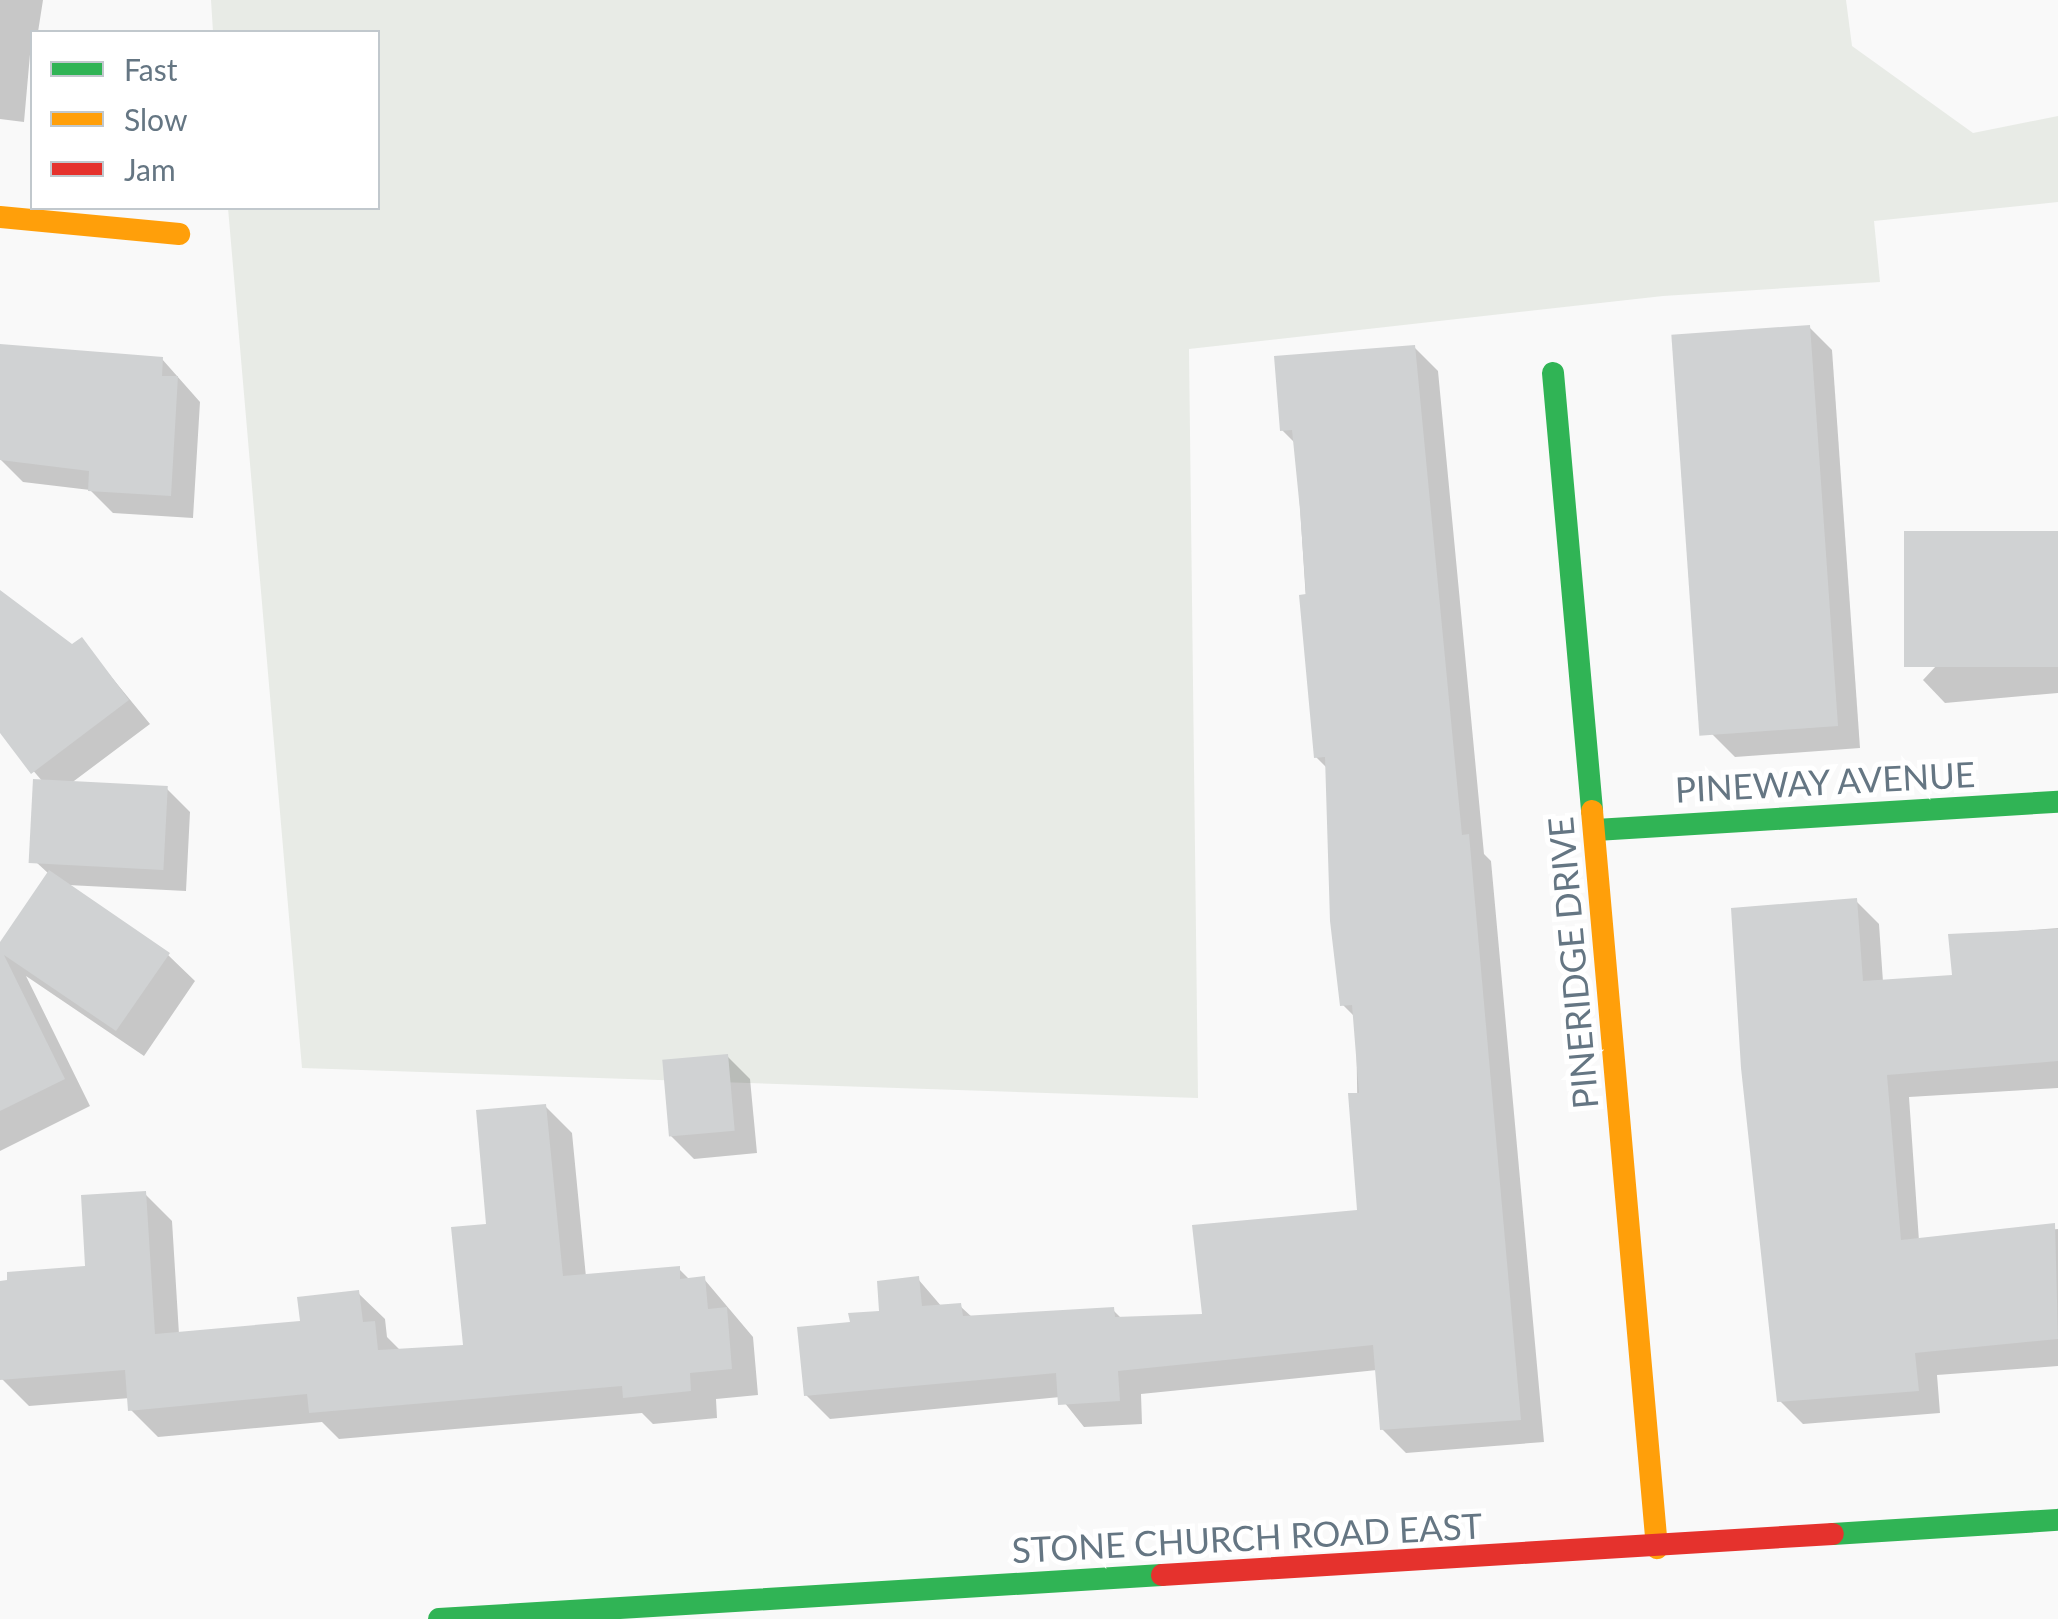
<!DOCTYPE html>
<style>
body{margin:0}
#map{position:relative;width:2058px;height:1619px;overflow:hidden;background:#f9f9f9;font-family:Lato,sans-serif}
div>[style]{position:absolute}
.green>*{inset:0;background:#e8ebe6}
.shadow>*{inset:0;background:#0003}
.building>*{inset:0;background:#d0d2d3;transform-origin:0 0}
.fast>*{height:22px;margin:-11px;padding:0 11px;transform-origin:11px;border-radius:11px;background:#30b455}
.slow>*{height:22px;margin:-11px;padding:0 11px;transform-origin:11px;border-radius:11px;background:#ff9f0a}
.jam>*{height:22px;margin:-11px;padding:0 11px;transform-origin:11px;border-radius:11px;background:#e5322d}
span{translate:-50% -50%;white-space:nowrap;text-align:center;line-height:1.15;-webkit-text-stroke:10px #fff;paint-order:stroke}
.street-label{font-size:35px;color:#657683}
.legend{position:absolute;left:30px;top:30px;width:350px;height:180px;box-sizing:border-box;background:#fff;border:2px solid #c1c8cd;margin:0;padding:12px 18px;list-style:none;font-size:30px;color:#657683}
.legend li{display:flex;align-items:center;gap:20px;height:50px}
.legend b{width:50px;border:2px solid #c1c8cd}
</style>
<div id="map">
<div class="green">
<div style="clip-path:polygon(211px 0,1846px 0,1852px 46px,1973px 133px,2058px 116px,2058px 202px,1874px 221px,1880px 282px,1663px 296px,1189px 349px,1198px 1098px,302px 1068px,228px 208px,378px 208px,378px 32px,213px 32px)"></div>
</div>
<div class="shadow">
<div style="clip-path:polygon(0 0,43px 0,38px 32px,32px 32px,24px 122px,0 119px)"></div>
<div style="clip-path:polygon(1809px 327px,1832px 350px,1860px 748px,1735px 757px,1712px 734px)"></div>
<div style="clip-path:polygon(0 345px,162px 359px,200px 402px,193px 518px,113px 513px,90px 490px,23px 482px,0 459px)"></div>
<div style="clip-path:polygon(1414px 347px,1438px 371px,1484px 854px,1491px 861px,1544px 1442px,1406px 1453px,1382px 1429px,1377px 1370px,1141px 1394px,1142px 1424px,1084px 1427px,1060px 1397px,830px 1419px,806px 1395px,852px 1325px,882px 1313px,918px 1279px,942px 1307px,960px 1306px,973px 1318px,1113px 1310px,1123px 1320px,1204px 1316px,1359px 1212px,1356px 1018px,1343px 1005px,1328px 769px,1316px 757px,1296px 444px,1282px 430px)"></div>
<div style="clip-path:polygon(2058px 535px,2058px 693px,1945px 703px,1923px 680px)"></div>
<div style="clip-path:polygon(0 593px,72px 648px,81px 640px,150px 724px,70px 784px,167px 789px,190px 812px,186px 891px,68px 885px,168px 955px,195px 981px,144px 1056px,26px 976px,90px 1106px,0 1151px,0 947px,49px 874px,36px 862px,43px 782px,0 732px)"></div>
<div style="clip-path:polygon(1856px 901px,1879px 924px,1883px 982px,1954px 977px,1950px 936px,2058px 928px,2058px 1088px,1909px 1097px,1919px 1241px,2058px 1229px,2058px 1366px,1937px 1375px,1940px 1413px,1803px 1424px,1780px 1401px)"></div>
<div style="clip-path:polygon(727px 1056px,750px 1079px,757px 1153px,694px 1159px,671px 1136px)"></div>
<div style="clip-path:polygon(545px 1106px,572px 1133px,586px 1277px,679px 1269px,690px 1280px,704px 1279px,753px 1337px,758px 1395px,716px 1399px,717px 1418px,653px 1424px,642px 1413px,339px 1439px,322px 1422px,158px 1437px,131px 1410px,130px 1398px,29px 1406px,2px 1379px,0 1283px,88px 1268px,145px 1194px,172px 1221px,179px 1334px,302px 1323px,358px 1293px,385px 1319px,387px 1337px,401px 1351px,466px 1348px,489px 1226px)"></div>
</div>
<div class="building">
<div style="left:1810px;top:325px;width:402px;height:139px;rotate:86deg"></div>
<div style="clip-path:polygon(0 344px,163px 357px,162px 376px,178px 376px,171px 496px,88px 491px,89px 471px,0 460px)"></div>
<div style="clip-path:polygon(1415px 345px,1462px 835px,1469px 834px,1521px 1420px,1380px 1430px,1373px 1345px,1118px 1371px,1120px 1401px,1058px 1405px,1056px 1373px,804px 1396px,797px 1327px,850px 1322px,848px 1313px,879px 1311px,877px 1281px,919px 1276px,922px 1306px,961px 1303px,963px 1316px,1114px 1307px,1115px 1317px,1202px 1314px,1192px 1225px,1357px 1210px,1348px 1093px,1359px 1093px,1352px 1005px,1340px 1006px,1330px 921px,1325px 757px,1314px 758px,1299px 595px,1306px 594px,1300px 510px,1292px 430px,1280px 431px,1274px 356px)"></div>
<div style="left:2058px;top:531px;width:136px;height:154px;rotate:90deg"></div>
<div style="clip-path:polygon(0 590px,72px 644px,82px 637px,129px 700px,31px 774px,0 733px)"></div>
<div style="left:33px;top:779px;width:135px;height:84px;rotate:3deg"></div>
<div style="clip-path:polygon(49px 870px,170px 953px,116px 1031px,4px 955px,65px 1079px,0 1111px,0 942px)"></div>
<div style="clip-path:polygon(1857px 898px,1863px 981px,1952px 975px,1948px 934px,2058px 929px,2058px 1061px,1887px 1075px,1901px 1240px,2055px 1223px,2058px 1339px,1915px 1353px,1919px 1391px,1777px 1402px,1741px 1068px,1731px 908px)"></div>
<div style="left:728px;top:1054px;width:77px;height:66px;rotate:85deg"></div>
<div style="clip-path:polygon(546px 1104px,563px 1276px,680px 1266px,680px 1279px,705px 1276px,708px 1309px,727px 1307px,732px 1369px,690px 1373px,691px 1391px,623px 1398px,622px 1386px,309px 1413px,307px 1394px,128px 1411px,125px 1370px,0 1380px,0 1281px,7px 1280px,7px 1272px,85px 1266px,81px 1195px,146px 1191px,155px 1334px,300px 1321px,297px 1297px,359px 1290px,363px 1322px,375px 1321px,378px 1350px,463px 1345px,451px 1227px,486px 1224px,476px 1110px)"></div>
</div>
<div class="fast">
<div style="left:1553px;top:373px;width:440px;rotate:84.9deg"></div>
<div style="left:1596px;top:830px;width:463px;rotate:-3.5deg"></div>
<div style="left:1833px;top:1534px;width:225px;rotate:-3.6deg"></div>
<div style="left:439px;top:1619px;width:724px;rotate:-3.48deg"></div>
</div>
<div class="slow">
<div style="left:0;top:217px;width:180px;rotate:5.4deg"></div>
<div style="left:1592px;top:811px;width:740px;rotate:84.96deg"></div>
</div>
<div class="jam">
<div style="left:1162px;top:1575px;width:672px;rotate:-3.5deg"></div>
</div>
<div class="street-label">
<span style="left:1825px;top:781px;rotate:-3deg">PINEWAY AVENUE</span>
<span style="left:1572px;top:963px;rotate:-95deg">PINERIDGE DRIVE</span>
<span style="left:1247px;top:1537px;rotate:-3deg">STONE CHURCH ROAD EAST</span>
</div>
<ul class="legend">
<li><b style="height:12px;background:#30b455"></b>Fast</li>
<li><b style="height:12px;background:#ff9f0a"></b>Slow</li>
<li><b style="height:12px;background:#e5322d"></b>Jam</li>
</ul>
</div>
